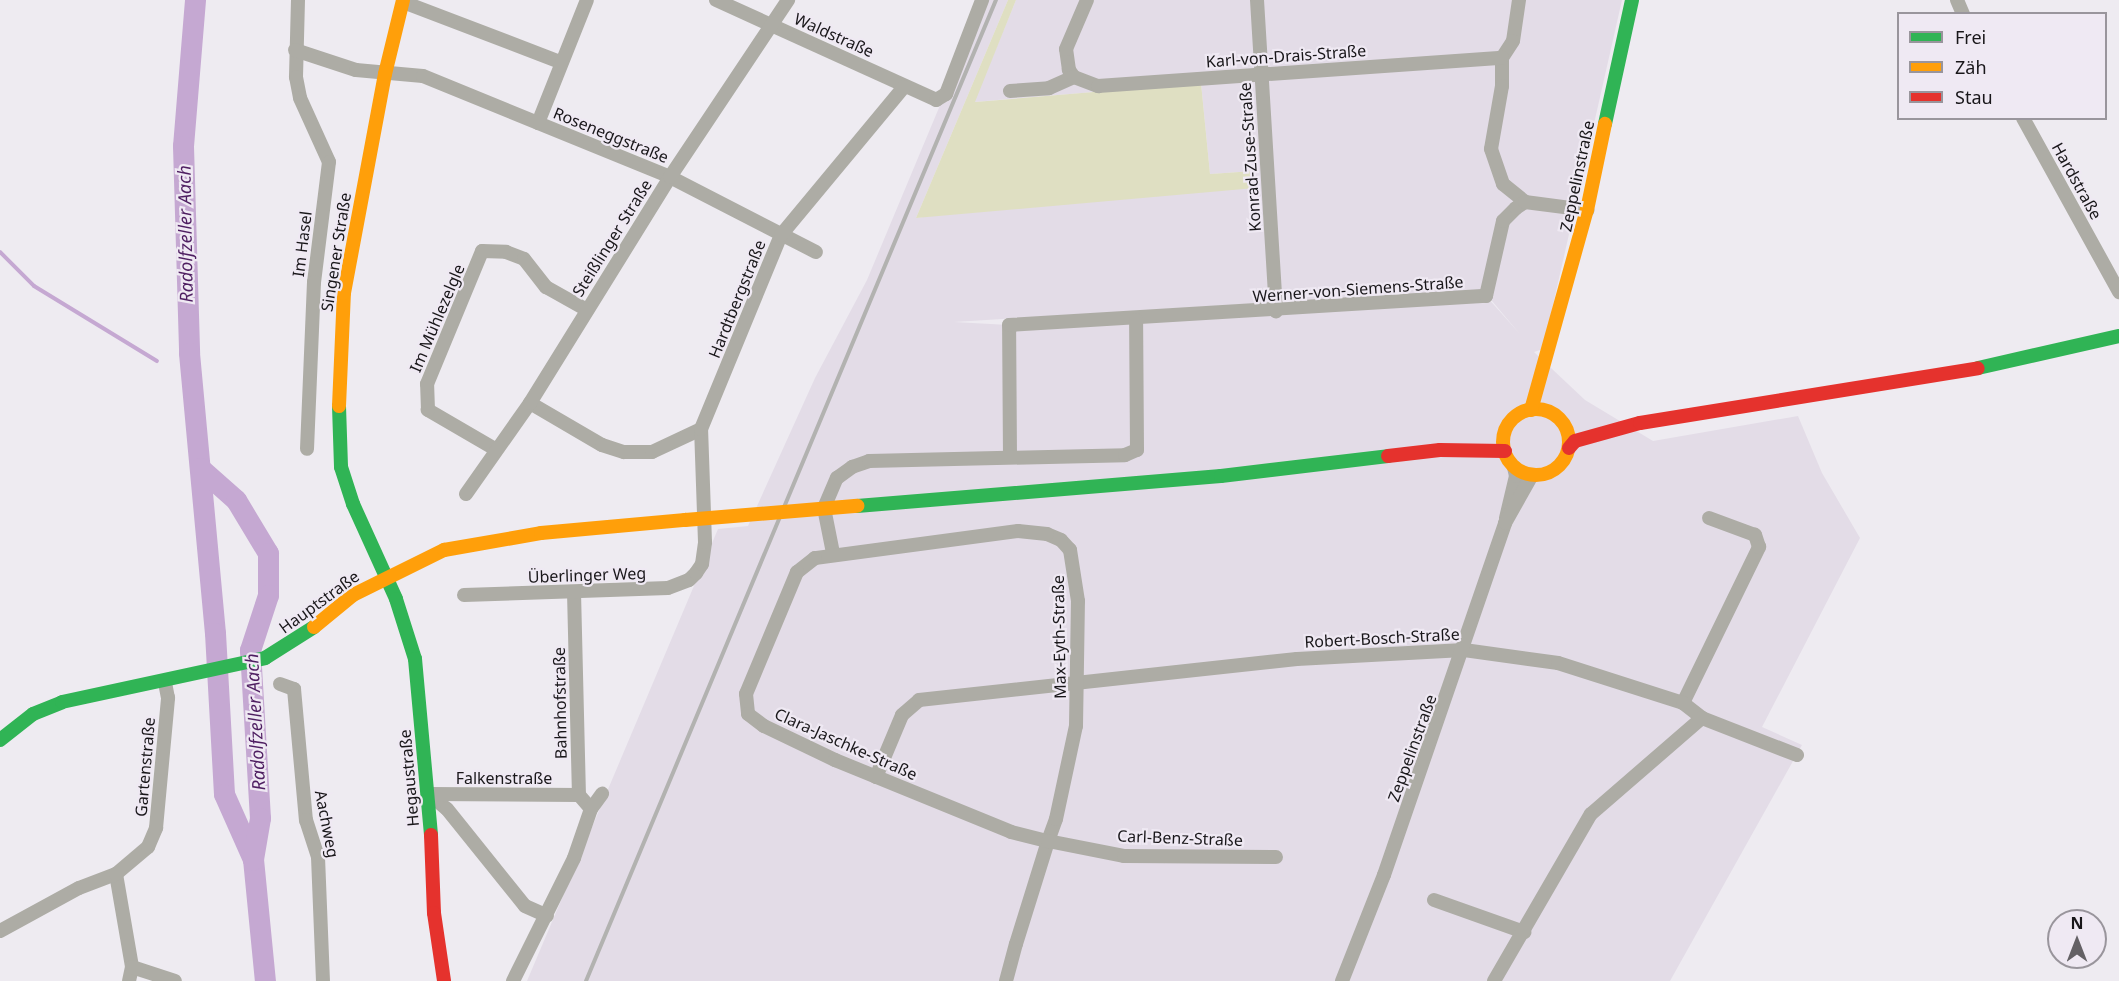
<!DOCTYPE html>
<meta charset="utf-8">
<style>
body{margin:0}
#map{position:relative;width:2119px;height:981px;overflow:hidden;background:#eeebf1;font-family:"Noto Sans",sans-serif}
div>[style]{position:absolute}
.built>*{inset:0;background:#e3dce7}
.green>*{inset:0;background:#dfdfc2}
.stream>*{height:4px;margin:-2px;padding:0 2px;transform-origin:2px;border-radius:2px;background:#c5a8d2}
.river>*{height:21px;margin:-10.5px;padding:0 10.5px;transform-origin:10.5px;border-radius:10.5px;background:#c5a8d2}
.street>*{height:14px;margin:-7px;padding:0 7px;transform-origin:7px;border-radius:7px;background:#adaca5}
.fast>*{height:14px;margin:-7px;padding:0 7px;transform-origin:7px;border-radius:7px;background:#30b455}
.slow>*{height:14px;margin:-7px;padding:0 7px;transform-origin:7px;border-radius:7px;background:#ff9f0a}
.slow>.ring{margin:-7px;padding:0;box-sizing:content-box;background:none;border:14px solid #ff9f0a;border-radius:50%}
.jam>*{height:14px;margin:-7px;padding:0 7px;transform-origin:7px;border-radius:7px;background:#e5322d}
.rail>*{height:4px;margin:-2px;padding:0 2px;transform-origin:2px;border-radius:2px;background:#b2b2b0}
.slow-bridge>*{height:14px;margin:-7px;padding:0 7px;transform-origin:7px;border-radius:7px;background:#ff9f0a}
span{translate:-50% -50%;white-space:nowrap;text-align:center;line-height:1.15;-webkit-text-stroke:4.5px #efe9f3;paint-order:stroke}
.street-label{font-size:16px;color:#19171a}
.water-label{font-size:18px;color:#4e1e61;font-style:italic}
.legend{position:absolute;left:1897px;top:12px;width:210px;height:108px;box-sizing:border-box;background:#efe9f3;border:2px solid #99959c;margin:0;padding:8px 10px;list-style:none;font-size:18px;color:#19171a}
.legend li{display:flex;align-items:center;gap:12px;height:30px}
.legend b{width:30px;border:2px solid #99959c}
.north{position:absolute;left:2047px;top:909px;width:60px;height:60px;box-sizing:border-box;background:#efe9f3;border:2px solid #99959c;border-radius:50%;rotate:0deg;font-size:16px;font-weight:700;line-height:24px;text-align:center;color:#19171a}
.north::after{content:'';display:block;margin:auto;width:21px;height:27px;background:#646165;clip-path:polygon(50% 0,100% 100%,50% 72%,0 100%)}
</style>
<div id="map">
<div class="built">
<div style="clip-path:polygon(evenodd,984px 0,1008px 0,916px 218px,1254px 171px,1210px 174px,1201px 83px,974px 102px,1016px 0,1622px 0,1543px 349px,1534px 352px,1585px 400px,1653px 441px,1798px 416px,1822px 473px,1860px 538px,1762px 727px,1802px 745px,1670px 981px,527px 981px,718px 529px,748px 526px,815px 378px,867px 280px,984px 0,1479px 290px,1487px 295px,1519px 333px,1486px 296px,1009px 325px,954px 322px,1479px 290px)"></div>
</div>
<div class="green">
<div style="clip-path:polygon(1008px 0,1016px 0,975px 102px,1201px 83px,1210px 174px,1254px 171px,1255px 188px,916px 218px)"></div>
</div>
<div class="stream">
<div style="left:0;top:252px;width:48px;rotate:45deg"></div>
<div style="left:34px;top:286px;width:144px;rotate:31.4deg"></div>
</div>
<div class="river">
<div style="left:195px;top:0;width:146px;rotate:94.7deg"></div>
<div style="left:183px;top:146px;width:207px;rotate:88.3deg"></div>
<div style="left:189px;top:353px;width:281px;rotate:84.7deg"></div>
<div style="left:215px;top:633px;width:161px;rotate:86.8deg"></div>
<div style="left:224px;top:794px;width:71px;rotate:66deg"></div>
<div style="left:253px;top:859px;width:123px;rotate:84.4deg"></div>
<div style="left:200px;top:468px;width:48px;rotate:41.6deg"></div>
<div style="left:236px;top:500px;width:62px;rotate:58.9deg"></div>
<div style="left:268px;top:553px;width:42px;rotate:90deg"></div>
<div style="left:268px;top:595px;width:58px;rotate:108.1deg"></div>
<div style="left:250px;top:650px;width:168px;rotate:86.6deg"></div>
<div style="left:260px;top:818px;width:42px;rotate:99.7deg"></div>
</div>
<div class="street">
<div style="left:298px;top:0;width:77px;rotate:91.5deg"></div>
<div style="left:296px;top:77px;width:21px;rotate:79deg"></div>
<div style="left:300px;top:98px;width:70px;rotate:65.6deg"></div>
<div style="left:329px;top:162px;width:121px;rotate:97.1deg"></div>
<div style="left:314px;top:282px;width:167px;rotate:92.4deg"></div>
<div style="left:716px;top:0;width:242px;rotate:24.4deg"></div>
<div style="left:936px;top:100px;width:12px;rotate:-31deg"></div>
<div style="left:946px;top:94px;width:101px;rotate:-69deg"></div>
<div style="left:1257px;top:0;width:312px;rotate:86.5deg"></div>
<div style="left:1519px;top:0;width:41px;rotate:98.3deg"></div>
<div style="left:1513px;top:41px;width:20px;rotate:123deg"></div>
<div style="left:1502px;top:58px;width:28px;rotate:90deg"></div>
<div style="left:1502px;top:86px;width:64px;rotate:99.9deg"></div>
<div style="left:1491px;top:149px;width:37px;rotate:71deg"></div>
<div style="left:1503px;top:184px;width:28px;rotate:39deg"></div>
<div style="left:1957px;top:0;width:15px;rotate:67deg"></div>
<div style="left:403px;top:2px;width:168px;rotate:20.9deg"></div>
<div style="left:295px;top:50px;width:64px;rotate:18.2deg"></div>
<div style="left:356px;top:70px;width:67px;rotate:5.1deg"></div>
<div style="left:423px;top:76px;width:267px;rotate:22.2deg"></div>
<div style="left:670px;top:177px;width:164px;rotate:27.2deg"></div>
<div style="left:1074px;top:77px;width:9px;rotate:-126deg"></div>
<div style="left:1069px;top:70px;width:21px;rotate:-98deg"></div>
<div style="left:1066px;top:49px;width:53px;rotate:-66.8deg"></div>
<div style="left:1010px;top:91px;width:39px;rotate:-4deg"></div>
<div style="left:1049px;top:88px;width:27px;rotate:-24deg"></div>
<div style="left:1074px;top:77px;width:26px;rotate:21deg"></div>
<div style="left:1098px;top:86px;width:405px;rotate:-4deg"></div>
<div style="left:2023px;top:118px;width:199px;rotate:61.1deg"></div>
<div style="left:538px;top:123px;width:132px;rotate:-68.3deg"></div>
<div style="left:530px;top:403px;width:83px;rotate:30.3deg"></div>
<div style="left:602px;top:445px;width:23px;rotate:18deg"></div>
<div style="left:624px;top:452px;width:28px"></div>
<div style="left:652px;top:452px;width:54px;rotate:-25.1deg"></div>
<div style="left:495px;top:449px;width:78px;rotate:-149.8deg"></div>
<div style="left:428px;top:410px;width:26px;rotate:-92deg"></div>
<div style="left:427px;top:384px;width:144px;rotate:-67.5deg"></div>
<div style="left:482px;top:251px;width:24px;rotate:2deg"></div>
<div style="left:506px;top:252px;width:19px;rotate:21deg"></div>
<div style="left:524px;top:259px;width:36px;rotate:52deg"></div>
<div style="left:546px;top:287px;width:47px;rotate:29.3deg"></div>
<div style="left:1010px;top:456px;width:131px;rotate:-90.4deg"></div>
<div style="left:1009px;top:325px;width:478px;rotate:-3.5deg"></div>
<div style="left:1486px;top:296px;width:77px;rotate:-77.2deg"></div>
<div style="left:1503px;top:221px;width:18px;rotate:-45deg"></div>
<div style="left:1516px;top:208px;width:11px;rotate:-34deg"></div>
<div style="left:1525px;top:202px;width:63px;rotate:7.4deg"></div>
<div style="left:466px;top:494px;width:111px;rotate:-54.9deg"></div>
<div style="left:530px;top:403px;width:266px;rotate:-58.2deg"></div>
<div style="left:670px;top:177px;width:213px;rotate:-56.3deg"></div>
<div style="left:1506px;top:518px;width:43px;rotate:-76.6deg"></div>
<div style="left:1516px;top:476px;width:9px;rotate:-103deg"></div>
<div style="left:833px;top:553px;width:46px;rotate:-101.3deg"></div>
<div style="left:824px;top:508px;width:33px;rotate:-67deg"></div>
<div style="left:837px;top:478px;width:19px;rotate:-36deg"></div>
<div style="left:852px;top:467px;width:18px;rotate:-19deg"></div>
<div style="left:869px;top:461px;width:256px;rotate:-1.3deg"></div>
<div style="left:1125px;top:455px;width:13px;rotate:-23deg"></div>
<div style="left:1137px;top:450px;width:130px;rotate:-90.4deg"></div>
<div style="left:574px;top:592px;width:203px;rotate:88.6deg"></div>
<div style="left:579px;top:795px;width:18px;rotate:49deg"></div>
<div style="left:464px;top:595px;width:204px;rotate:-2deg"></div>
<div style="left:668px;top:588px;width:22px;rotate:-21deg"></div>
<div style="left:689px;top:580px;width:10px;rotate:-45deg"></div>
<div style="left:696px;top:573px;width:11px;rotate:-56deg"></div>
<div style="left:702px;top:564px;width:22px;rotate:-82deg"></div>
<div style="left:705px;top:542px;width:113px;rotate:-92deg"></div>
<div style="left:701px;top:429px;width:210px;rotate:-67.6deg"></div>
<div style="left:781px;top:235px;width:192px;rotate:-50.3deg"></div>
<div style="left:280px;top:684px;width:15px;rotate:20deg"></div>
<div style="left:294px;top:689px;width:132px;rotate:84.8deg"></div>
<div style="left:306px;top:820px;width:39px;rotate:72deg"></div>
<div style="left:318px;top:857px;width:124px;rotate:87.7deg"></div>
<div style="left:1683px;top:703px;width:174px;rotate:-64deg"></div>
<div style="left:1759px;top:547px;width:13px;rotate:-108deg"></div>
<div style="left:1755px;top:535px;width:49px;rotate:-159.7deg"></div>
<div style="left:876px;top:777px;width:67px;rotate:-67.2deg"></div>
<div style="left:902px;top:715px;width:23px;rotate:-41deg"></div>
<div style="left:919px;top:700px;width:380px;rotate:-6.2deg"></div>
<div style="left:1297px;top:659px;width:167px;rotate:-3.1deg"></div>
<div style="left:1464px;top:650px;width:95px;rotate:7.9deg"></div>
<div style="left:1558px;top:663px;width:131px;rotate:17.7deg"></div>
<div style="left:1683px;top:703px;width:24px;rotate:38deg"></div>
<div style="left:1702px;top:718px;width:102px;rotate:21.3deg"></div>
<div style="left:429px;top:794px;width:23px;rotate:40deg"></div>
<div style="left:447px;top:809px;width:124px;rotate:51.2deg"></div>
<div style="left:525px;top:906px;width:24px;rotate:24deg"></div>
<div style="left:429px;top:794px;width:150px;rotate:0.4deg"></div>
<div style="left:116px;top:874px;width:94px;rotate:80.2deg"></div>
<div style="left:132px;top:967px;width:14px;rotate:102deg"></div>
<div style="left:1434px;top:900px;width:96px;rotate:19.6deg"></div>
<div style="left:0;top:931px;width:90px;rotate:-28.6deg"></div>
<div style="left:79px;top:888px;width:40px;rotate:-21deg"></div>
<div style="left:116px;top:874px;width:42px;rotate:-40.2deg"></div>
<div style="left:148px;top:847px;width:21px;rotate:-67deg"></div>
<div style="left:156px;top:828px;width:131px;rotate:-84.7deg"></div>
<div style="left:168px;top:698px;width:16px;rotate:-101deg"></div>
<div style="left:132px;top:967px;width:45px;rotate:18deg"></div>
<div style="left:513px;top:981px;width:137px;rotate:-63.6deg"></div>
<div style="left:574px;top:858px;width:52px;rotate:-70.9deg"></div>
<div style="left:591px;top:809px;width:19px;rotate:-54deg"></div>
<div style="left:1006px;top:981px;width:38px;rotate:-75deg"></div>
<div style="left:1016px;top:944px;width:108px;rotate:-72.7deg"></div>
<div style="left:1048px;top:841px;width:23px;rotate:-70deg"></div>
<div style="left:1056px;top:819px;width:95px;rotate:-77.9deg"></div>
<div style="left:1076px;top:726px;width:125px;rotate:-89.1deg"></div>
<div style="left:1078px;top:601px;width:52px;rotate:-98.9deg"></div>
<div style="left:1070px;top:550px;width:13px;rotate:-132deg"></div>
<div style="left:1061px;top:540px;width:15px;rotate:-157deg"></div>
<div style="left:1047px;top:534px;width:29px;rotate:-174deg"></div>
<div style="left:1018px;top:531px;width:205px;rotate:172.4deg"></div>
<div style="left:815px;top:558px;width:23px;rotate:142deg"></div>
<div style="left:797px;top:572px;width:132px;rotate:112.7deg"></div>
<div style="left:746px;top:694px;width:20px;rotate:84deg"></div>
<div style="left:748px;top:714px;width:20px;rotate:37deg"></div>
<div style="left:764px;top:726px;width:79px;rotate:25.6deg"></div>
<div style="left:835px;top:760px;width:190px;rotate:22.2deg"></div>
<div style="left:1011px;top:832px;width:38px;rotate:14deg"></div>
<div style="left:1048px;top:841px;width:77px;rotate:11.2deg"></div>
<div style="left:1124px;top:856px;width:152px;rotate:0.4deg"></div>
<div style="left:1342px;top:981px;width:114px;rotate:-68.4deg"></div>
<div style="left:1384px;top:875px;width:372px;rotate:-71deg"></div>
<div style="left:1505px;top:523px;width:55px;rotate:-60.6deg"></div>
<div style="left:1494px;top:981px;width:193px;rotate:-59.9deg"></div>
<div style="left:1591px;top:814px;width:147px;rotate:-40.9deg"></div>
</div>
<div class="fast">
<div style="left:1605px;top:124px;width:127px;rotate:-77.7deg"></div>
<div style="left:1978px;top:368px;width:145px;rotate:-12.8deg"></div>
<div style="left:339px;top:406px;width:61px;rotate:88.1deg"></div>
<div style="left:341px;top:467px;width:39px;rotate:72deg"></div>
<div style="left:353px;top:504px;width:104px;rotate:65.6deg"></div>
<div style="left:396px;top:599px;width:63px;rotate:72.4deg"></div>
<div style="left:415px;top:659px;width:177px;rotate:84.8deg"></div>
<div style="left:857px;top:506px;width:365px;rotate:-4.7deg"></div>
<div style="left:1221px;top:476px;width:168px;rotate:-6.8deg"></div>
<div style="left:0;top:740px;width:42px;rotate:-38.2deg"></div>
<div style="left:33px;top:714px;width:31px;rotate:-22deg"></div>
<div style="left:62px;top:702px;width:208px;rotate:-12.2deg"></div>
<div style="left:265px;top:658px;width:58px;rotate:-32.3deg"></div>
</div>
<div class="slow">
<div style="left:339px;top:406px;width:113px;rotate:-87.5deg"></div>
<div style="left:344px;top:293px;width:223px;rotate:-79.4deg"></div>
<div style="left:385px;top:74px;width:76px;rotate:-76.3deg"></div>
<div class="ring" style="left:1503px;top:409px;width:52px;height:52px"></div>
<div style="left:1531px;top:410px;width:208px;rotate:-74.4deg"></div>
<div style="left:1587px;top:210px;width:88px;rotate:-78.2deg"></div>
<div style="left:314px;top:627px;width:50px;rotate:-39.4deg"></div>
<div style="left:353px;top:595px;width:102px;rotate:-26.3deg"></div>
<div style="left:444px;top:550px;width:98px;rotate:-9.9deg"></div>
<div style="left:541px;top:533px;width:145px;rotate:-5.2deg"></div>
</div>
<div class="jam">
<div style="left:1569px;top:448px;width:9px;rotate:-49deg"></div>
<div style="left:1575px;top:441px;width:67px;rotate:-15.5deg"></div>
<div style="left:1640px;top:423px;width:342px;rotate:-9.2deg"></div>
<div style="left:1388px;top:456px;width:52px;rotate:-6.6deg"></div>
<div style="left:1440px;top:450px;width:65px;rotate:0.9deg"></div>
<div style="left:431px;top:835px;width:78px;rotate:87.8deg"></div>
<div style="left:434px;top:913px;width:69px;rotate:81.6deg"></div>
</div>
<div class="rail">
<div style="left:586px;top:981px;width:1063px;rotate:-67.32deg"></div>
</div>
<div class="slow-bridge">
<div style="left:685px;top:520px;width:173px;rotate:-4.7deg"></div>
</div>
<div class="street-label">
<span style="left:834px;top:35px;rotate:24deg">Waldstraße</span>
<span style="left:1286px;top:56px;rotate:-4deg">Karl-von-Drais-Straße</span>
<span style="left:611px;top:135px;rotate:22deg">Roseneggstraße</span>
<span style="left:1250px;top:157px;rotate:-94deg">Konrad-Zuse-Straße</span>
<span style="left:1577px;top:176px;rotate:-78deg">Zeppelinstraße</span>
<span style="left:2077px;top:181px;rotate:61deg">Hardstraße</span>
<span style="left:612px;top:238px;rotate:-58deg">Steißlinger Straße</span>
<span style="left:302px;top:244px;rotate:-83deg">Im Hasel</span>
<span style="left:336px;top:252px;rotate:-81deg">Singener Straße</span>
<span style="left:1358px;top:289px;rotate:-4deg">Werner-von-Siemens-Straße</span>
<span style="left:737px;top:299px;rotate:-68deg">Hardtbergstraße</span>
<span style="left:437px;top:318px;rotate:-67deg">Im Mühlezelgle</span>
<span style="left:587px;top:575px;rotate:-2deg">Überlinger Weg</span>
<span style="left:319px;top:602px;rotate:-36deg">Hauptstraße</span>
<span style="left:1059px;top:637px;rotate:-91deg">Max-Eyth-Straße</span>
<span style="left:1382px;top:638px;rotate:-3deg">Robert-Bosch-Straße</span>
<span style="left:560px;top:703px;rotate:-91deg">Bahnhofstraße</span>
<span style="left:846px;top:744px;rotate:24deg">Clara-Jaschke-Straße</span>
<span style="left:1412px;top:748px;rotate:-70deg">Zeppelinstraße</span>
<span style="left:145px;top:767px;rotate:-85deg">Gartenstraße</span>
<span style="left:409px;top:778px;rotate:-95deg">Hegaustraße</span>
<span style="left:504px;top:778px">Falkenstraße</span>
<span style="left:327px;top:824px;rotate:79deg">Aachweg</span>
<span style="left:1180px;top:838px;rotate:2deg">Carl-Benz-Straße</span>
</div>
<div class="water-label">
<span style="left:185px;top:234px;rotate:-91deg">Radolfzeller Aach</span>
<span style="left:255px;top:722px;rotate:-93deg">Radolfzeller Aach</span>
</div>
<ul class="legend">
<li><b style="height:8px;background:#30b455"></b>Frei</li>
<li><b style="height:8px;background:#ff9f0a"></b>Zäh</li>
<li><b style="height:8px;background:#e5322d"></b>Stau</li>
</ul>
<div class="north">N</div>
</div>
